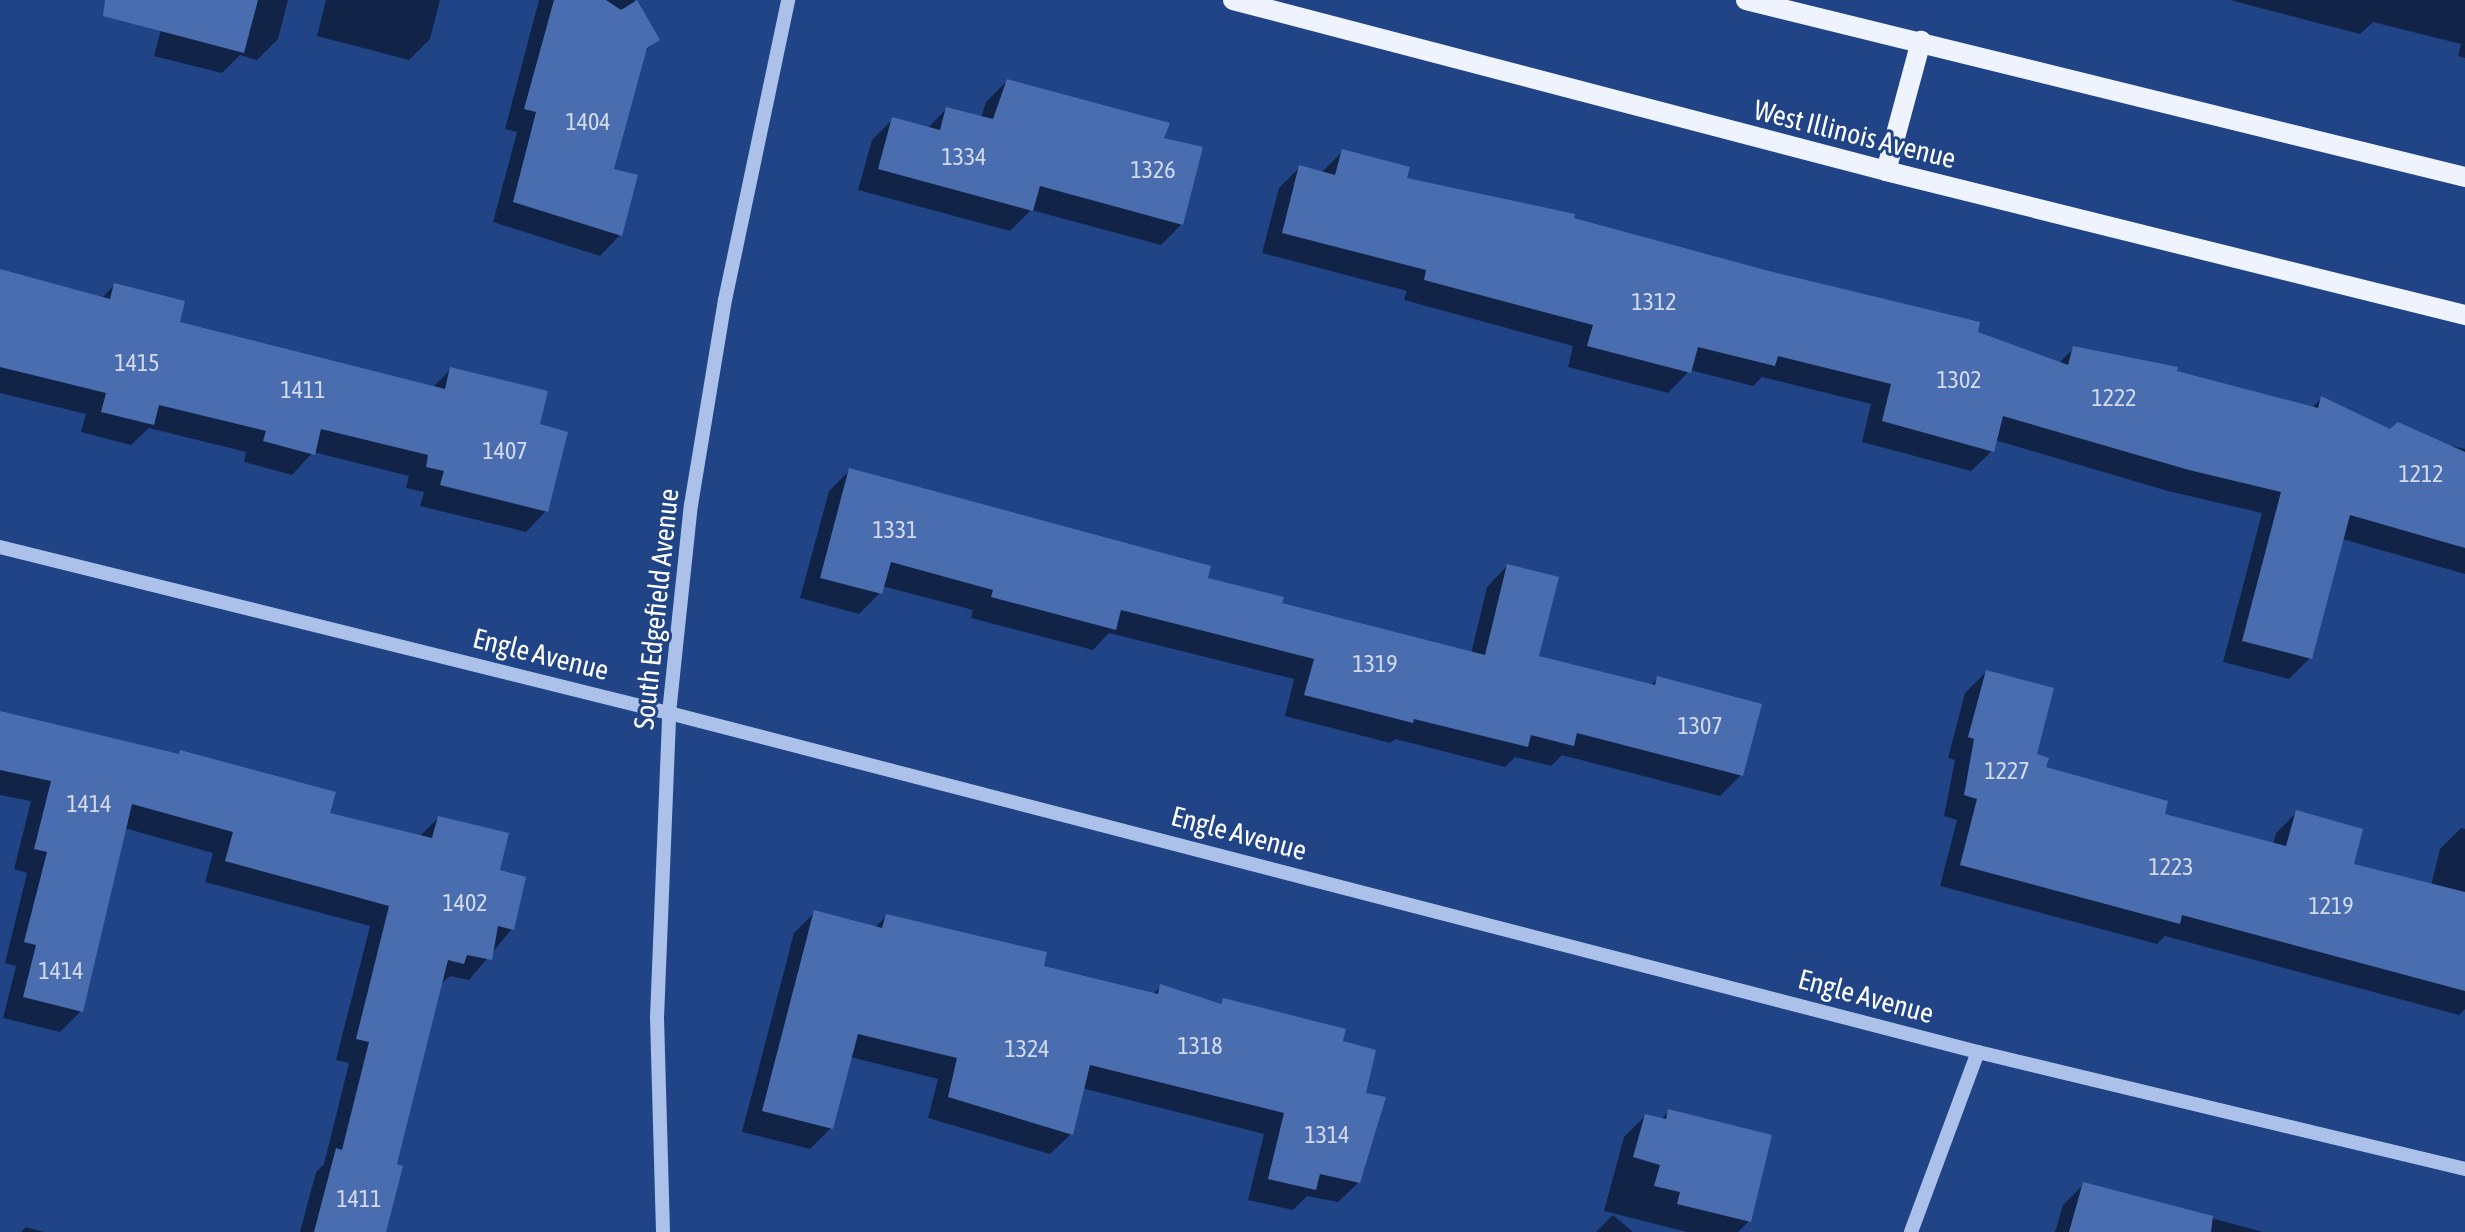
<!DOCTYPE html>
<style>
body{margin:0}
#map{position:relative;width:2465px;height:1232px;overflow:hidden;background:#214487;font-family:"Asap Condensed",sans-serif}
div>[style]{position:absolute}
.shadow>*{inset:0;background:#0007}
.building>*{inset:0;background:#4a6daf}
.minor>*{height:14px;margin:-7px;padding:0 7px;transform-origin:7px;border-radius:7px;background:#abc1ea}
.major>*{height:20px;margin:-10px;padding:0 10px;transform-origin:10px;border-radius:10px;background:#eef3fe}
span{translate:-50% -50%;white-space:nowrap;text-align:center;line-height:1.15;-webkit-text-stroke:6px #214487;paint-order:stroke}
.number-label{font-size:24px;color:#d2daeb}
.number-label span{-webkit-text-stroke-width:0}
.street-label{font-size:28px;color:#fff}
</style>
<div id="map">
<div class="shadow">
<div style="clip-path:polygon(134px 0,288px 0,278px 39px,257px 60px,240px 55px,222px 73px,154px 56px,163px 22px)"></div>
<div style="clip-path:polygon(326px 0,440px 0,430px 39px,409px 60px,317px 36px)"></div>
<div style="clip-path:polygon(539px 0,634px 0,657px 39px,643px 54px,612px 170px,620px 235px,600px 256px,493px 222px,517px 132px,505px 129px)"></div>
<div style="clip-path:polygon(2230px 0,2465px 0,2465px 58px,2458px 56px,2461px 44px,2373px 22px,2360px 34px)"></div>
<div style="clip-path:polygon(1007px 81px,1162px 139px,1182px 224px,1161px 245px,1031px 210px,1010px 231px,858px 190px,872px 140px,893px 119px,927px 129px,946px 109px,981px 118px,986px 102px)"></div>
<div style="clip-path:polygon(1343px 151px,1405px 180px,1571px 220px,1975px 334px,2058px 364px,2074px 348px,2312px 408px,2321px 399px,2391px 431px,2465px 449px,2465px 574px,2342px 539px,2310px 658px,2289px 679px,2223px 662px,2262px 513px,2168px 491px,1995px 440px,1992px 451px,1971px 471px,1862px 442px,1871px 404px,1762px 377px,1753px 386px,1690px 370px,1668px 393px,1568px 367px,1573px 346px,1404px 300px,1407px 291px,1262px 253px,1279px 188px,1300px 167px,1321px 173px)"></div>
<div style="clip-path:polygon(0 271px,101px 299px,114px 285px,177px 324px,432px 388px,451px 369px,537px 426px,546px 511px,526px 532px,420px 506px,424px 492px,406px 488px,409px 476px,313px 452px,292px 475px,244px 462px,246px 452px,149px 428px,131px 445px,81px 432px,86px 414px,0 393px)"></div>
<div style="clip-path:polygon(850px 470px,1280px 604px,1471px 654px,1487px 587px,1507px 566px,1537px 658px,1650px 686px,1658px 678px,1741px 775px,1720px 796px,1562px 755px,1551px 766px,1515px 757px,1505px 767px,1395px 739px,1390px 743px,1285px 716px,1294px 679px,1109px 633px,1093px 650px,971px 618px,973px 610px,882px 586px,880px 593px,859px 614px,800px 598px,829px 491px)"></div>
<div style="clip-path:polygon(1986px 672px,2044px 769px,2162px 816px,2273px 845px,2276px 833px,2297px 812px,2351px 866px,2431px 886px,2440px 849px,2461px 828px,2465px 829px,2465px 1009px,2459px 1015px,2165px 936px,2157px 944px,1940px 886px,1957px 820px,1944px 816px,1955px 760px,1948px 758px,1965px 693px)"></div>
<div style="clip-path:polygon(0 713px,328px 814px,419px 837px,438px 818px,497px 872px,512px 929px,469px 980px,450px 976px,441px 984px,394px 1166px,384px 1232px,300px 1232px,316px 1172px,324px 1164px,349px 1063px,336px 1060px,370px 926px,205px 882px,213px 853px,124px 828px,81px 1011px,60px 1032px,3px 1018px,16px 966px,5px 963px,27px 873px,14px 869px,31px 801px,0 795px)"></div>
<div style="clip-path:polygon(815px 912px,875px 928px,886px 916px,1042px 967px,1152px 995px,1161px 986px,1219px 1005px,1224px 1000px,1340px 1043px,1364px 1095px,1359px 1182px,1338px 1202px,1307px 1196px,1293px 1210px,1248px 1200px,1264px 1134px,1082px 1088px,1071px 1134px,1050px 1154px,928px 1118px,938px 1079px,850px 1057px,831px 1128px,810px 1149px,742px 1132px,794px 933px)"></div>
<div style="clip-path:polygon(1669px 1111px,1749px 1221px,1738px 1232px,1687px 1232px,1604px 1211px,1624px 1137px,1645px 1116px,1661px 1120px)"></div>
<div style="clip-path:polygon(2084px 1184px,2263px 1232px,2055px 1232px,2063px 1205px)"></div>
<div style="clip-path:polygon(1613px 1215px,1633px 1232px,1596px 1232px)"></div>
<div style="clip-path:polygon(26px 1227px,44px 1232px,21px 1232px)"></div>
</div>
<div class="building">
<div style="clip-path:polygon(105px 0,258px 0,244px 53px,103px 16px)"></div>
<div style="clip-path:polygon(554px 0,606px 0,621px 10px,637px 0,660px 40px,647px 48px,614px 169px,638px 175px,622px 236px,513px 202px,536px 112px,524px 109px)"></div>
<div style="clip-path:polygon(1007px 79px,1170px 123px,1164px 138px,1203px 147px,1183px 225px,1040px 186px,1033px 211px,878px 169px,892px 117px,940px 130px,946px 107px,993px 119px)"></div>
<div style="clip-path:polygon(1342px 149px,1410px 167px,1407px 178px,1575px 214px,1574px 218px,1765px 270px,1980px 322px,1978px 332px,2068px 365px,2073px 346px,2178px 367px,2177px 371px,2318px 408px,2321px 396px,2390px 429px,2398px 422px,2465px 452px,2465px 548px,2350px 515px,2312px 659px,2242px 641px,2281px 492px,2189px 470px,2003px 416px,1994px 452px,1882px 421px,1891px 384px,1778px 356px,1775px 366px,1698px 347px,1691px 373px,1587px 346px,1593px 325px,1424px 280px,1426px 270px,1282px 233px,1299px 165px,1335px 175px)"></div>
<div style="clip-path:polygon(0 269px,110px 299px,114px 283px,185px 301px,180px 322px,445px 389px,450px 367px,548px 391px,540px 424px,568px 432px,548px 512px,440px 485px,444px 471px,426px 467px,428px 455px,321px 429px,315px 455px,263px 441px,266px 431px,159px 405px,154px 425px,101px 412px,106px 393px,0 367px)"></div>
<div style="clip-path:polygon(849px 468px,1211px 566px,1208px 578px,1284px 597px,1282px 603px,1485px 655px,1507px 564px,1559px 577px,1539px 656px,1655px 685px,1657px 676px,1762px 704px,1743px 776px,1577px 733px,1574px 746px,1531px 735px,1528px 747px,1414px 719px,1413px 723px,1304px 695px,1314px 659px,1121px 610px,1116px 630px,991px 597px,993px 590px,891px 562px,882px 594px,820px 578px)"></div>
<div style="clip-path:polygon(1986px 670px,2054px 688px,2037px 754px,2049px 758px,2046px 767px,2168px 801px,2165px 814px,2286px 846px,2296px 810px,2363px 829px,2354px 864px,2465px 892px,2465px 991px,2182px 915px,2180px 924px,1960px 865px,1977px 799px,1964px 795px,1974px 739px,1968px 737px)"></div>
<div style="clip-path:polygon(0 711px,179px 754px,180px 750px,336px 792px,330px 813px,432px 838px,438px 816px,509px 833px,500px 870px,526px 877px,514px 930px,498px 926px,492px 960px,467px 955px,464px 964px,448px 960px,397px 1164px,403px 1166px,386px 1232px,314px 1232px,336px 1148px,342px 1150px,369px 1042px,356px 1039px,389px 906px,225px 861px,233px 832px,132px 804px,83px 1012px,23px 997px,36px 945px,24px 942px,47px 852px,34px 849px,51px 781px,0 770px)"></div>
<div style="clip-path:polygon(814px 910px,882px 928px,886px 914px,1047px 952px,1044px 966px,1158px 994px,1160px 984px,1221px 1004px,1223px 998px,1346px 1029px,1343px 1041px,1376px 1050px,1366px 1093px,1386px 1097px,1360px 1183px,1320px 1174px,1316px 1190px,1268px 1179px,1284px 1113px,1090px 1065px,1073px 1135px,948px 1097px,957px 1058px,858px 1034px,833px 1129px,762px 1111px)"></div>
<div style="clip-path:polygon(1668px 1109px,1772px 1135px,1751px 1222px,1677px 1204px,1680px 1192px,1654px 1186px,1660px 1165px,1633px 1157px,1645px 1114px,1666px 1119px)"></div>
<div style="clip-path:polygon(2083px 1182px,2213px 1216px,2211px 1232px,2069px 1232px)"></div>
</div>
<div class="minor">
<div style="left:0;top:547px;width:689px;rotate:13.94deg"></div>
<div style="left:669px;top:713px;width:1352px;rotate:14.52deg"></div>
<div style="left:1978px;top:1052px;width:501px;rotate:13.51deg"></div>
<div style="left:663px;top:1232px;width:214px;rotate:-91.6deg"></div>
<div style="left:657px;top:1018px;width:305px;rotate:-87.7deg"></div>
<div style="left:669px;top:713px;width:209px;rotate:-84deg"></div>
<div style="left:691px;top:505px;width:208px;rotate:-80.6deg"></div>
<div style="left:725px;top:300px;width:307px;rotate:-78.1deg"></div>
<div style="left:1911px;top:1232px;width:192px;rotate:-69.6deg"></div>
</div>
<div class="major">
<div style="left:1233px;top:0;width:675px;rotate:14.67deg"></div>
<div style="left:1886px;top:171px;width:597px;rotate:13.97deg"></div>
<div style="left:1746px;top:0;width:740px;rotate:13.83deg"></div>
<div style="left:1886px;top:171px;width:135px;rotate:-74.9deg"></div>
</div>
<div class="number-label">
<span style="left:588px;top:122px">1404</span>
<span style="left:964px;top:157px">1334</span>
<span style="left:1153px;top:170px">1326</span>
<span style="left:1654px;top:302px">1312</span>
<span style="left:137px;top:363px">1415</span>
<span style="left:1959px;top:380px">1302</span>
<span style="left:303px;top:390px">1411</span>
<span style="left:2114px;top:398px">1222</span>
<span style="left:505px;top:451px">1407</span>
<span style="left:2421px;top:474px">1212</span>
<span style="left:895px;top:530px">1331</span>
<span style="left:1375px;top:664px">1319</span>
<span style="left:1700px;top:726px">1307</span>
<span style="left:2007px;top:771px">1227</span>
<span style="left:89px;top:804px">1414</span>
<span style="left:2171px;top:867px">1223</span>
<span style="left:465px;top:903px">1402</span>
<span style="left:2331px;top:906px">1219</span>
<span style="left:61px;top:971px">1414</span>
<span style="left:1200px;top:1046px">1318</span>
<span style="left:1027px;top:1049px">1324</span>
<span style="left:1327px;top:1135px">1314</span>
<span style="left:359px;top:1199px">1411</span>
</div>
<div class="street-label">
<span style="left:1855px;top:134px;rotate:14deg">West Illinois Avenue</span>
<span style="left:656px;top:609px;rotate:-84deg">South Edgefield Avenue</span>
<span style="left:541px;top:654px;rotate:14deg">Engle Avenue</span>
<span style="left:1239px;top:833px;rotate:15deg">Engle Avenue</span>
<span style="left:1866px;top:996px;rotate:15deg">Engle Avenue</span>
</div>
</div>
